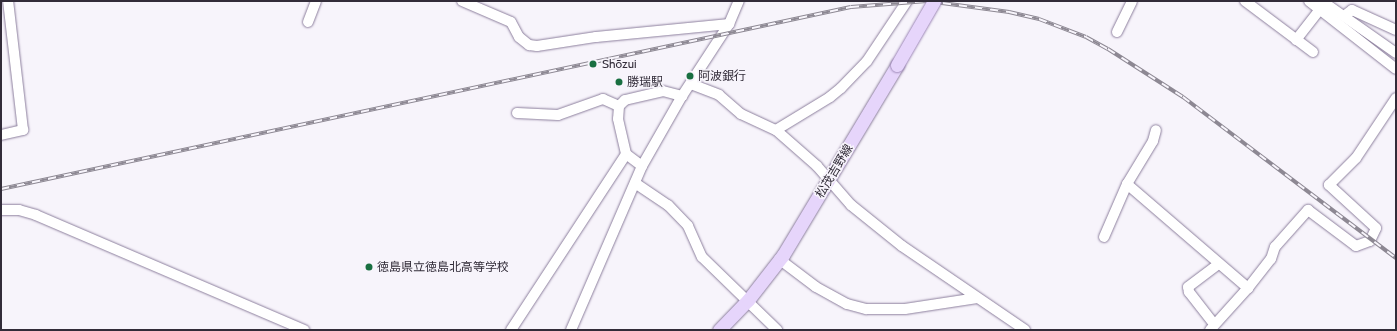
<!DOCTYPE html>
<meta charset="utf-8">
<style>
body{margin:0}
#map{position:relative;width:1397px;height:331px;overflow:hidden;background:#f7f4fb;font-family:Cabin,"Noto Sans JP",sans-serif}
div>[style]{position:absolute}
.roads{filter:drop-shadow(0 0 1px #8c7f9d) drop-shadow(0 0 1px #8c7f9d)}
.minor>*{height:10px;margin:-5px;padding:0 5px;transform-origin:5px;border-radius:5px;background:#fff}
.major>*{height:13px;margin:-6.5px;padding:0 6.5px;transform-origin:6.5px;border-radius:6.5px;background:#e6d5fb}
.rail>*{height:4px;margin-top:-2px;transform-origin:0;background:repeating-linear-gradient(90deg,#f7f4fb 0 8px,#8d8893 0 16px);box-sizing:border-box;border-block:1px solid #8d8893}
.bridges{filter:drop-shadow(0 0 1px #9d88b6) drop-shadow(0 0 1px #9d88b6)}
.major-bridge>*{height:13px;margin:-6.5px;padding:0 6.5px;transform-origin:6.5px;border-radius:6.5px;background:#e6d5fb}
.dots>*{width:11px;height:11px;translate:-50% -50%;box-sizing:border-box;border:2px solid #f7f4fb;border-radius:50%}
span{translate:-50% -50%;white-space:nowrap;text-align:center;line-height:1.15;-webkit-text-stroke:3px #f7f4fb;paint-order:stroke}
.poi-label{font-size:12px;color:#322c39}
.left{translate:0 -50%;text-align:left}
.street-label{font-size:12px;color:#322c39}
.frame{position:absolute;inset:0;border:2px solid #322c39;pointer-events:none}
</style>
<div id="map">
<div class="roads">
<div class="minor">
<div style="left:462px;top:1px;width:53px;rotate:23.2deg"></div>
<div style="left:511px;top:22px;width:17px;rotate:62deg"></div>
<div style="left:519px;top:37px;width:13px;rotate:39deg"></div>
<div style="left:529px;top:45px;width:8px;rotate:7deg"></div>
<div style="left:537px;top:46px;width:60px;rotate:-8.7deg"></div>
<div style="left:596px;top:37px;width:134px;rotate:-5.6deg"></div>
<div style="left:1245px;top:1px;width:85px;rotate:36.9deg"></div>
<div style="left:1309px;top:1px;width:110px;rotate:38deg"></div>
<div style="left:1322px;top:1px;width:90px;rotate:35.1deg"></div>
<div style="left:1344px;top:16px;width:10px;rotate:-37deg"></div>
<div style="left:1352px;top:10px;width:48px;rotate:24.4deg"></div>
<div style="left:308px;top:22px;width:22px;rotate:-69deg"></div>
<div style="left:1117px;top:32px;width:34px;rotate:-64deg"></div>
<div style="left:1296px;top:40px;width:39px;rotate:-52deg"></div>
<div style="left:691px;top:84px;width:30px;rotate:21deg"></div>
<div style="left:719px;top:95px;width:29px;rotate:41deg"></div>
<div style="left:741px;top:114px;width:38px;rotate:25deg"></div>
<div style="left:776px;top:130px;width:55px;rotate:41.3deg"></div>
<div style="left:817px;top:166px;width:52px;rotate:48.9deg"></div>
<div style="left:851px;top:205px;width:65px;rotate:38.8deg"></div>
<div style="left:902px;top:246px;width:149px;rotate:34.3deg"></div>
<div style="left:619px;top:106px;width:13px;rotate:94deg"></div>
<div style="left:618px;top:119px;width:36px;rotate:77deg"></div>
<div style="left:626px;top:154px;width:20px;rotate:37deg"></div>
<div style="left:517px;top:113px;width:41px;rotate:2.8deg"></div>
<div style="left:558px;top:115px;width:48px;rotate:-19.6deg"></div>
<div style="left:603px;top:99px;width:17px;rotate:24deg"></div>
<div style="left:619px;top:106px;width:8px;rotate:-45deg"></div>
<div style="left:625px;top:100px;width:39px;rotate:-13deg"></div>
<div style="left:663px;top:91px;width:20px;rotate:15deg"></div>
<div style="left:776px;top:130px;width:63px;rotate:-31.4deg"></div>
<div style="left:830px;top:97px;width:14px;rotate:-39deg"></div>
<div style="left:841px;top:88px;width:37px;rotate:-46deg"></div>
<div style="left:867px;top:61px;width:72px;rotate:-56.3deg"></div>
<div style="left:1px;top:135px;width:23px;rotate:-13deg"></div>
<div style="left:23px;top:130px;width:130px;rotate:-96.6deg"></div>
<div style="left:635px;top:183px;width:40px;rotate:34deg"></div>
<div style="left:668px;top:205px;width:29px;rotate:46deg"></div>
<div style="left:688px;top:226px;width:34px;rotate:66deg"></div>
<div style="left:702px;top:257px;width:105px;rotate:44.2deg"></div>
<div style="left:1127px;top:184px;width:160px;rotate:40.7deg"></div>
<div style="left:1px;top:210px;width:18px"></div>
<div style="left:19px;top:210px;width:18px;rotate:16deg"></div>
<div style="left:36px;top:215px;width:292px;rotate:23.2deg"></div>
<div style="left:1104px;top:237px;width:58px;rotate:-66.5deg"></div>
<div style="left:1127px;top:184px;width:50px;rotate:-58.8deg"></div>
<div style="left:1153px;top:141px;width:11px;rotate:-75deg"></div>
<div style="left:779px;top:259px;width:46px;rotate:37.1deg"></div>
<div style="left:816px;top:287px;width:35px;rotate:29deg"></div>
<div style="left:847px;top:304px;width:20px;rotate:15deg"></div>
<div style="left:866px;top:309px;width:39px"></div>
<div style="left:905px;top:309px;width:73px;rotate:-8.7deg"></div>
<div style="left:1214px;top:324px;width:41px;rotate:-128deg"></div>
<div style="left:1189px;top:292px;width:5px;rotate:-101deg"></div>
<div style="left:1188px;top:287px;width:38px;rotate:-37deg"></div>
<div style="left:511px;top:330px;width:210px;rotate:-56.8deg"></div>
<div style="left:571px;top:330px;width:179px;rotate:-66.6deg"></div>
<div style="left:642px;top:166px;width:81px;rotate:-60.3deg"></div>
<div style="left:682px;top:96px;width:86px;rotate:-56.9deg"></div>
<div style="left:729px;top:24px;width:25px;rotate:-67deg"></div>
<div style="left:1210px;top:330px;width:57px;rotate:-47.9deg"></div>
<div style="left:1248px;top:288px;width:37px;rotate:-52deg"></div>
<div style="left:1271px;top:259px;width:13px;rotate:-72deg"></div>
<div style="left:1275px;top:247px;width:50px;rotate:-48.3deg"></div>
<div style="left:1308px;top:210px;width:60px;rotate:36.9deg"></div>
<div style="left:1356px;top:246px;width:15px;rotate:-20deg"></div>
<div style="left:1370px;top:241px;width:14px;rotate:-65deg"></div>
<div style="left:1376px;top:228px;width:64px;rotate:-137.5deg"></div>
<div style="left:1329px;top:185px;width:38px;rotate:-45deg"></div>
<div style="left:1356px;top:158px;width:72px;rotate:-56.3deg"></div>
</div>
<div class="major">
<div style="left:719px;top:330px;width:42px;rotate:-46deg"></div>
<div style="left:748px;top:300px;width:57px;rotate:-52.1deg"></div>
<div style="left:783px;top:255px;width:222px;rotate:-59deg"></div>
</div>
</div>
<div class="rail">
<div style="left:1px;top:189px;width:869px;rotate:-12.09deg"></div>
<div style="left:851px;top:7px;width:76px;rotate:-4.5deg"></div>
<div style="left:927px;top:1px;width:83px;rotate:7.6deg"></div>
<div style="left:1009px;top:12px;width:31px;rotate:13deg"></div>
<div style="left:1039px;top:19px;width:50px;rotate:21deg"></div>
<div style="left:1086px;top:37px;width:25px;rotate:29deg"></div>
<div style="left:1108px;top:49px;width:89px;rotate:32.6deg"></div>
<div style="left:1183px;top:97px;width:267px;rotate:37.1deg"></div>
</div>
<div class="bridges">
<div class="major-bridge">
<div style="left:897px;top:65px;width:74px;rotate:-60deg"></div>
</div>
</div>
<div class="dots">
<div style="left:593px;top:64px;background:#196f41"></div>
<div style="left:690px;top:76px;background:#196f41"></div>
<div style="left:619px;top:82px;background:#196f41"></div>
<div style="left:369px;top:267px;background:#196f41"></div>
</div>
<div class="poi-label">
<span class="left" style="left:602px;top:64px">Shōzui</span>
<span class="left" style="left:698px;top:76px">阿波銀行</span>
<span class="left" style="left:627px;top:82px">勝瑞駅</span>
<span class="left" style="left:377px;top:267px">徳島県立徳島北高等学校</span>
</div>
<div class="street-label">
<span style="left:834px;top:171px;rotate:-59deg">松茂吉野線</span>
</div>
<div class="frame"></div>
</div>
